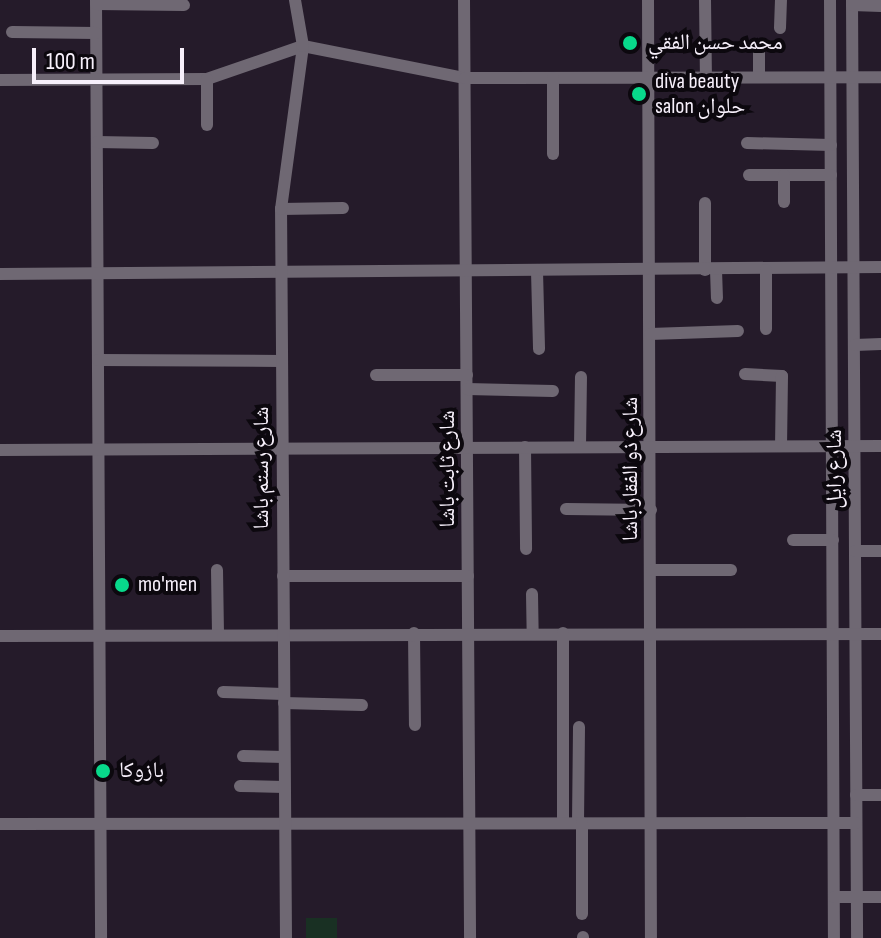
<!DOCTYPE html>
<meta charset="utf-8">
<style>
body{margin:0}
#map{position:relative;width:881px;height:938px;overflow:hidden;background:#251b2a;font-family:"Sofia Sans Condensed","Noto Naskh Arabic",sans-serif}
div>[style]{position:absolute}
.green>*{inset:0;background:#193023;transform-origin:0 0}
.minor>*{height:12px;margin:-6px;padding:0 6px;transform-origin:6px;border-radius:6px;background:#6f6873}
.dots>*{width:22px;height:22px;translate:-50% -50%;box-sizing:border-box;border:4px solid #0c080e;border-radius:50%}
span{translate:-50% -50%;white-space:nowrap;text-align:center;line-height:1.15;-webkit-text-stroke:8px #0c080e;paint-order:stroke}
.poi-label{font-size:22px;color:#f7f0fb}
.left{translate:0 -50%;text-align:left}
.street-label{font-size:22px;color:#f7f0fb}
.scale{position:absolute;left:32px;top:48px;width:152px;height:36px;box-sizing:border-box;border:4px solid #f7f0fb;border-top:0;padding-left:10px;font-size:24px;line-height:28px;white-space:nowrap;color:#f7f0fb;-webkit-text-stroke:6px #0c080e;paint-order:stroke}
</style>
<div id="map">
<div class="green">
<div style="left:306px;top:918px;width:31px;height:20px"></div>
</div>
<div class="minor">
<div style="left:96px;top:0;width:938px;rotate:89.69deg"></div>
<div style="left:464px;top:0;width:938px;rotate:89.63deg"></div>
<div style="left:648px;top:0;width:938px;rotate:89.82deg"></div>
<div style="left:705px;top:0;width:77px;rotate:89.3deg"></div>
<div style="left:830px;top:0;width:938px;rotate:89.76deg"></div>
<div style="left:852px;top:0;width:938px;rotate:89.69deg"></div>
<div style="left:96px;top:4px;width:88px;rotate:0.7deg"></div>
<div style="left:852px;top:5px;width:29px;rotate:2deg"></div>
<div style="left:780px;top:28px;width:28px;rotate:-88deg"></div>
<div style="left:12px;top:32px;width:84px;rotate:0.7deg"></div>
<div style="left:759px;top:77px;width:28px;rotate:-90deg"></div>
<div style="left:0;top:80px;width:207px;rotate:-0.3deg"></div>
<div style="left:207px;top:79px;width:102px;rotate:-19deg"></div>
<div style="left:303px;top:46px;width:165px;rotate:11.2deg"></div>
<div style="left:465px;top:78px;width:416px;rotate:-0.1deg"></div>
<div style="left:207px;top:125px;width:46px;rotate:-90deg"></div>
<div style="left:97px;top:142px;width:56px;rotate:1deg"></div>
<div style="left:747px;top:143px;width:84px;rotate:1.4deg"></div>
<div style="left:553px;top:154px;width:76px;rotate:-90deg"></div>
<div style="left:749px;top:175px;width:82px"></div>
<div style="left:784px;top:202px;width:27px;rotate:-90deg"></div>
<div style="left:281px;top:209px;width:62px;rotate:-0.9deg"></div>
<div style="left:705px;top:270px;width:67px;rotate:-90deg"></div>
<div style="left:716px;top:270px;width:28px;rotate:88deg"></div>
<div style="left:537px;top:271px;width:78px;rotate:88.5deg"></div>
<div style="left:0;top:274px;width:881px;rotate:-0.46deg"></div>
<div style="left:766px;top:329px;width:59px;rotate:-90deg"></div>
<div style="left:650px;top:334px;width:88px;rotate:-2deg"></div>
<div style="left:855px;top:345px;width:26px;rotate:-2deg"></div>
<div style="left:98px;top:360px;width:184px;rotate:0.3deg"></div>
<div style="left:745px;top:374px;width:37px;rotate:3deg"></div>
<div style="left:782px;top:376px;width:70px;rotate:90.8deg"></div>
<div style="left:376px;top:375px;width:91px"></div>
<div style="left:467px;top:389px;width:86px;rotate:1.3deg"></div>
<div style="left:525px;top:447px;width:102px;rotate:89.4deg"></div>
<div style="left:580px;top:447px;width:70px;rotate:-89.2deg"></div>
<div style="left:0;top:450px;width:881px;rotate:-0.26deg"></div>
<div style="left:566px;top:509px;width:85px;rotate:0.7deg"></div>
<div style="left:793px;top:540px;width:40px"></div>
<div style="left:855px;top:551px;width:26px"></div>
<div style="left:217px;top:570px;width:64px;rotate:89.1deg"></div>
<div style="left:652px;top:570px;width:79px"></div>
<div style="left:283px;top:576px;width:185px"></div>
<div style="left:532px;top:594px;width:39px;rotate:89deg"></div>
<div style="left:414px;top:633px;width:92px;rotate:89.4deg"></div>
<div style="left:0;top:636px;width:881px;rotate:-0.13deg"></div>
<div style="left:223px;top:692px;width:60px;rotate:1.9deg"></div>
<div style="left:284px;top:703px;width:78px;rotate:1.5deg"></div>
<div style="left:243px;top:756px;width:41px;rotate:1.4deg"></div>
<div style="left:240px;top:786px;width:44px;rotate:1.3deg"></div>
<div style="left:856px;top:795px;width:25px"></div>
<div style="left:563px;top:823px;width:190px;rotate:-90deg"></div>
<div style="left:578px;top:823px;width:96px;rotate:-89.4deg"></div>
<div style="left:0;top:824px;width:856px;rotate:-0.07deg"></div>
<div style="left:834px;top:897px;width:47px"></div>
<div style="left:582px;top:914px;width:91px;rotate:-90deg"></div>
<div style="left:286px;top:938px;width:729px;rotate:-90.39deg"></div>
<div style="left:281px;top:209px;width:164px;rotate:-82.3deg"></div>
<div style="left:303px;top:46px;width:47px;rotate:-99.9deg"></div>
<div style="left:583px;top:938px;width:1px;rotate:-90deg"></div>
</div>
<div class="dots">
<div style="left:630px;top:43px;background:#08d98b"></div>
<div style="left:639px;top:94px;background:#08d98b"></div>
<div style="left:122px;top:585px;background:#08d98b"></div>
<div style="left:103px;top:771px;background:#08d98b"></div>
</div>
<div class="poi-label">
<span class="left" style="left:648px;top:43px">محمد حسن الفقي</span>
<span class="left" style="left:655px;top:94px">diva beauty<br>salon حلوان</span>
<span class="left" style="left:138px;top:585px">mo'men</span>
<span class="left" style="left:119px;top:771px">بازوكا</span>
</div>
<div class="street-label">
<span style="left:262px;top:468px;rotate:-90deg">شارع رستم باشا</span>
<span style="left:448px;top:469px;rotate:-90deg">شارع ثابت باشا</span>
<span style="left:631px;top:469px;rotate:-90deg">شارع ذو الفقار باشا</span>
<span style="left:835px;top:469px;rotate:-90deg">شارع رايل</span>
</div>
<div class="scale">100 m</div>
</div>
